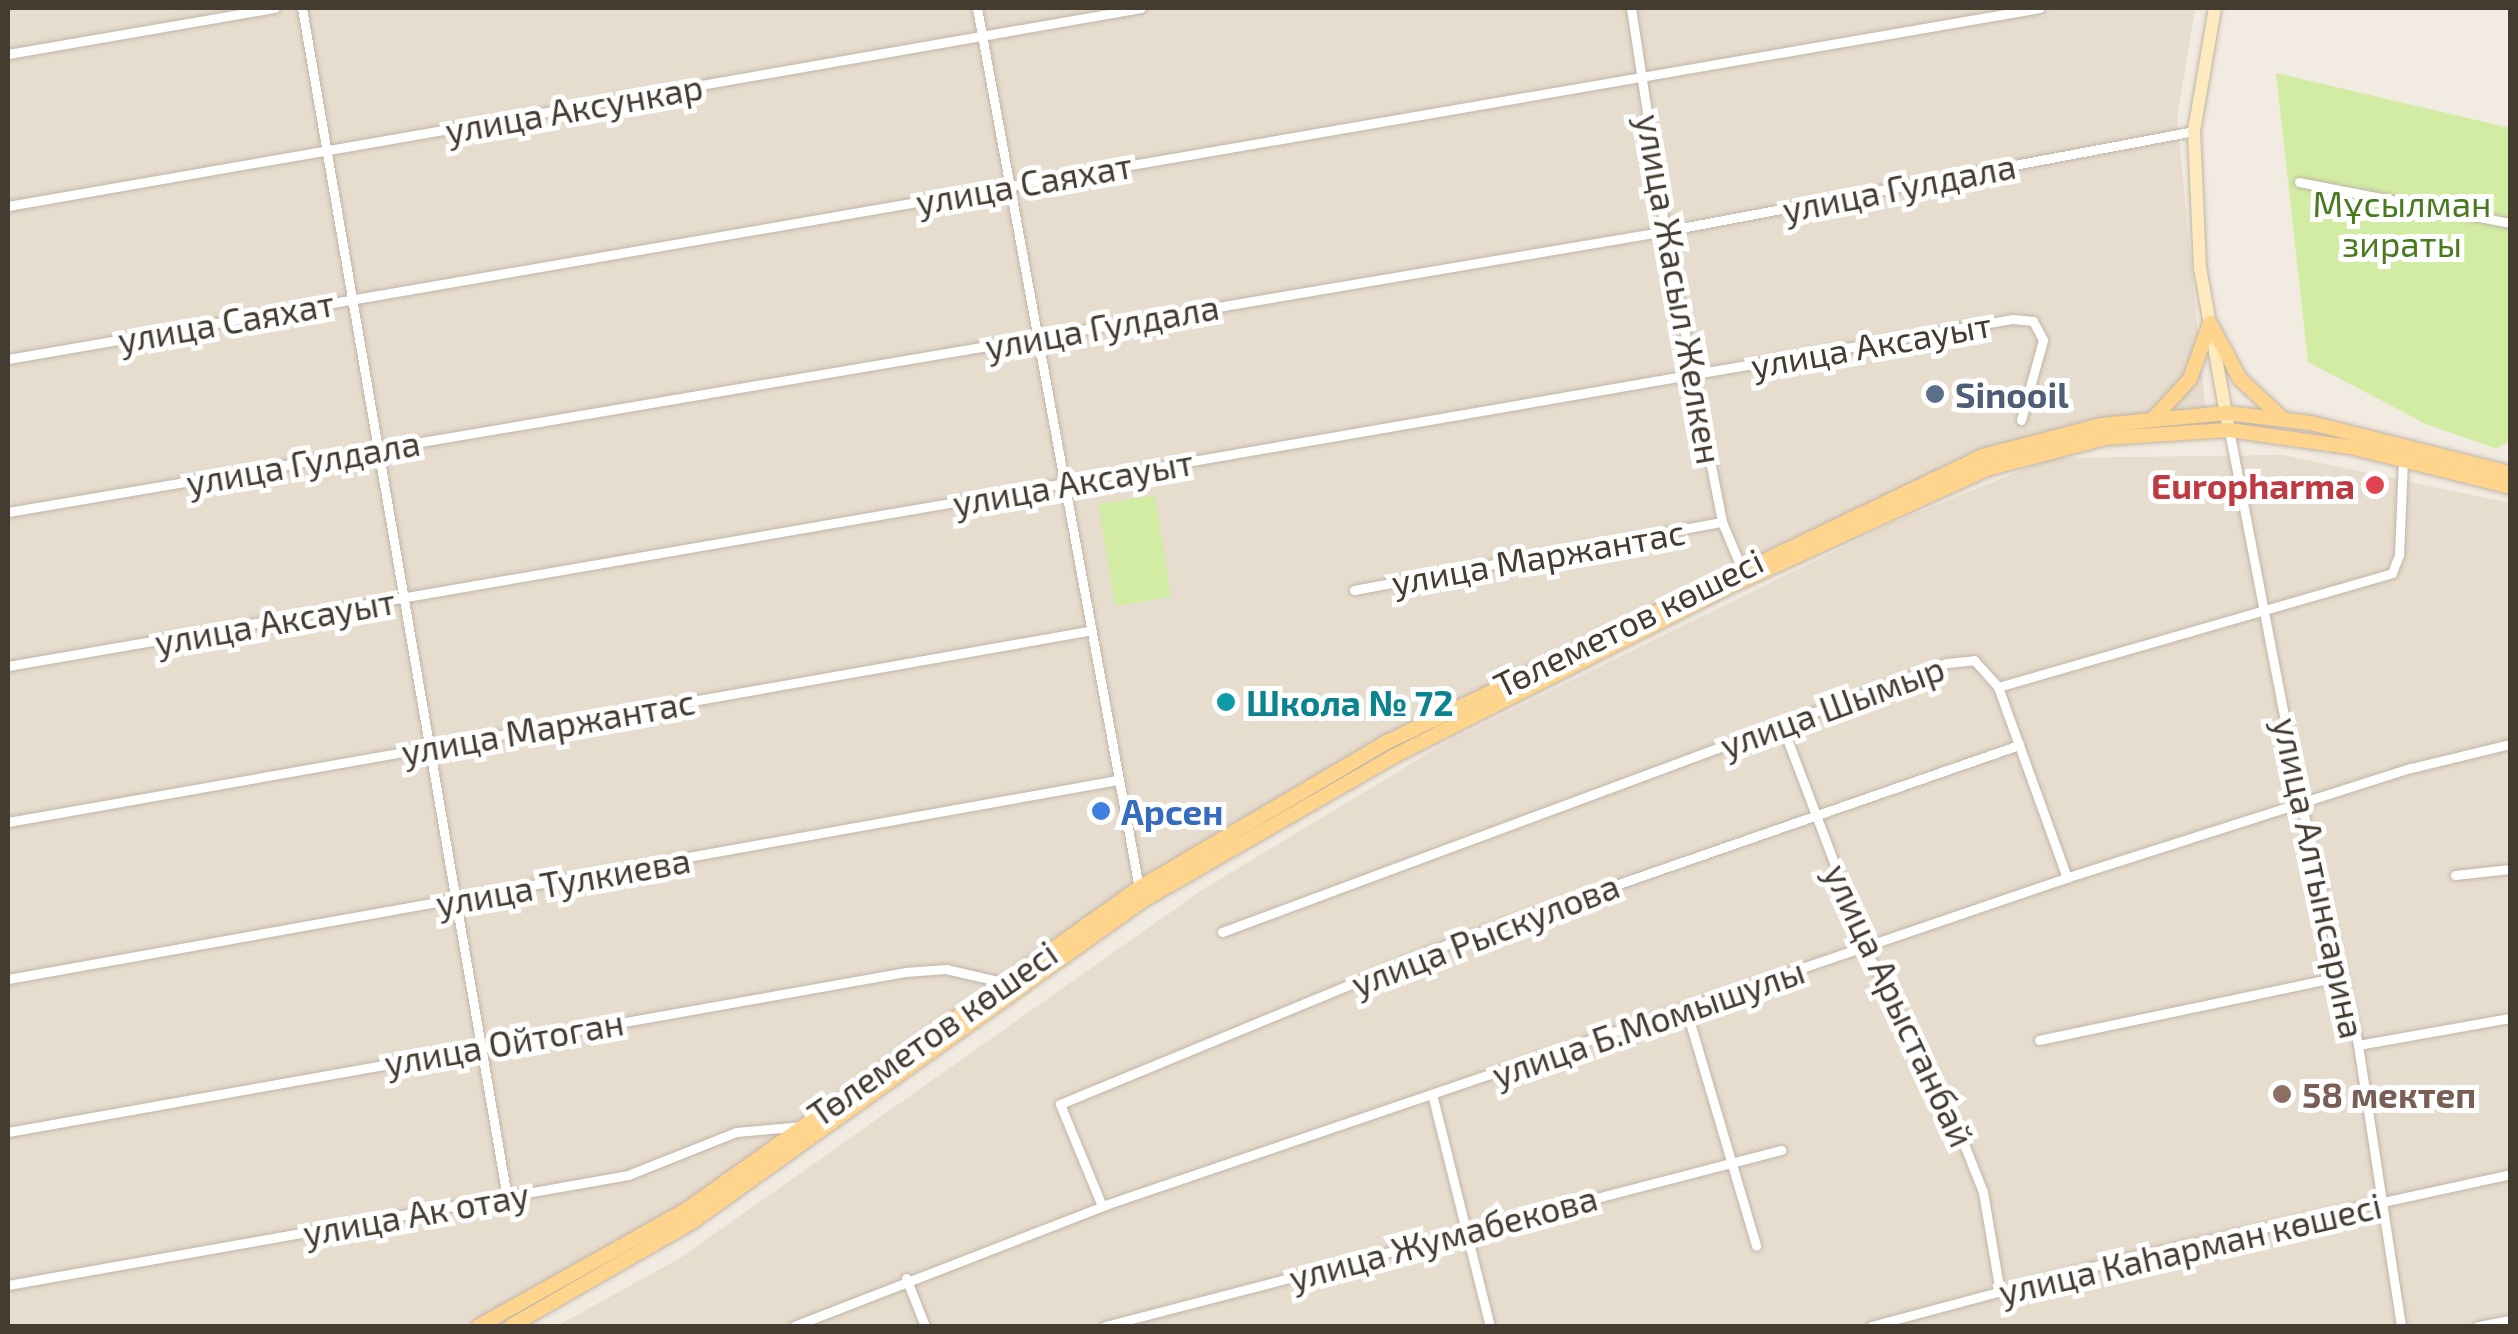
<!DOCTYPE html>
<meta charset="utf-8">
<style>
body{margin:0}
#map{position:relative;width:2518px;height:1334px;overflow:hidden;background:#f2ebe1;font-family:"Exo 2",sans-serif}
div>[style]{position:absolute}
.residential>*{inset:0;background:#e7ddce}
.green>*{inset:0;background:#d2eca4;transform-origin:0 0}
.roads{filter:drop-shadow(0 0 2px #c1b5a6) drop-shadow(0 0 2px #c1b5a6)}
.street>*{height:9px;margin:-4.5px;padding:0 4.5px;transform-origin:4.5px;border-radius:4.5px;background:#fff}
.secondary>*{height:12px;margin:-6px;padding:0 6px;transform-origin:6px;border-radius:6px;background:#ffe9be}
.primary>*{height:14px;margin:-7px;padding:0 7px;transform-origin:7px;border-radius:7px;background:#ffd48d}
.dots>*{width:28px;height:28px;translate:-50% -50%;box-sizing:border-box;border:5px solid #fff;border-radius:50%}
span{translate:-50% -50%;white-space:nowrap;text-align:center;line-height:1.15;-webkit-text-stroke:10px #fff;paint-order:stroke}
.street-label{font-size:35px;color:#443b31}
.park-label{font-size:35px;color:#4a7a20}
.service-label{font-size:35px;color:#4e5e75;font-weight:700}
.left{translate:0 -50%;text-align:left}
.health-label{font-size:35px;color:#be3a42;font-weight:700}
.right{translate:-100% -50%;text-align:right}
.culture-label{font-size:35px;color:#0d838f;font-weight:700}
.shop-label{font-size:35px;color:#366cbe;font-weight:700}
.education-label{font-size:35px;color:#785e54;font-weight:700}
.frame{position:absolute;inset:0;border:10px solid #443b31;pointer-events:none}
</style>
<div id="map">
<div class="residential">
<div style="clip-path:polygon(8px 8px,2195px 8px,2177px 119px,2206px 414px,1993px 451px,1357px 756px,598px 1279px,484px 1326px,8px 1326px)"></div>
<div style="clip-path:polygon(2283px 455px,2510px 503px,2510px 1326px,557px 1326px,680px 1258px,1199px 892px,1450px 740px,1892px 523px,2052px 458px)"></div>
</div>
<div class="green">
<div style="clip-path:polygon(2276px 73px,2510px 128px,2510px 440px,2497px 449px,2426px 424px,2308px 362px)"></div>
<div style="left:1155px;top:495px;width:103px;height:57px;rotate:81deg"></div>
</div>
<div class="roads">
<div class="street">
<div style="left:302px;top:8px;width:1207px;rotate:80.22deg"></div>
<div style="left:977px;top:8px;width:895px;rotate:79.57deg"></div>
<div style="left:1631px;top:8px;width:226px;rotate:81.3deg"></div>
<div style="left:1665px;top:231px;width:297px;rotate:78.9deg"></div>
<div style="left:1722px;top:522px;width:49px;rotate:67.1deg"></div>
<div style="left:8px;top:54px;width:271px;rotate:-9.8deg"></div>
<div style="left:2299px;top:182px;width:215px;rotate:11deg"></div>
<div style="left:8px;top:206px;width:1150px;rotate:-9.91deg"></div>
<div style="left:8px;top:359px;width:2062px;rotate:-9.8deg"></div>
<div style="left:2229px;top:430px;width:380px;rotate:79.1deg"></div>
<div style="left:2301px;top:803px;width:249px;rotate:76.7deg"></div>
<div style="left:2358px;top:1045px;width:284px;rotate:81.3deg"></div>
<div style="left:8px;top:512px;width:1681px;rotate:-9.62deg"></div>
<div style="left:1665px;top:231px;width:538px;rotate:-10.7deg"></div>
<div style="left:1354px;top:590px;width:374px;rotate:-10.5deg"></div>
<div style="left:8px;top:666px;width:2035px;rotate:-9.82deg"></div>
<div style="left:2013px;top:319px;width:20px;rotate:6deg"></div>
<div style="left:2033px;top:321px;width:21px;rotate:62deg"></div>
<div style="left:2043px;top:340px;width:83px;rotate:105.4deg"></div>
<div style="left:1998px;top:687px;width:203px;rotate:70.1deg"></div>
<div style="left:1781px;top:723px;width:256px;rotate:69.2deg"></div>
<div style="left:1872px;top:962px;width:199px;rotate:63deg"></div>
<div style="left:1962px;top:1139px;width:57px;rotate:68.4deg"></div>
<div style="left:1983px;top:1192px;width:101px;rotate:80.4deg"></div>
<div style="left:8px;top:822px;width:1097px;rotate:-10.03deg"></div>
<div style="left:2455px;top:875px;width:55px;rotate:-6.2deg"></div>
<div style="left:1222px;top:932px;width:773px;rotate:-20.36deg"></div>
<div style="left:1947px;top:663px;width:27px;rotate:-6deg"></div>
<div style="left:1974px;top:660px;width:36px;rotate:48deg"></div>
<div style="left:1998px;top:687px;width:410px;rotate:-16.1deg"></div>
<div style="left:2392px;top:573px;width:19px;rotate:-69deg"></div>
<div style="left:2399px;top:555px;width:94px;rotate:-87.6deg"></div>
<div style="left:8px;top:979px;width:1127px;rotate:-10.17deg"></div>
<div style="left:1686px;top:1009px;width:247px;rotate:73.5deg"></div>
<div style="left:2039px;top:1040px;width:310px;rotate:-11.9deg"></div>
<div style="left:2358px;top:1045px;width:154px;rotate:-10.1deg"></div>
<div style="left:1432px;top:1094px;width:239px;rotate:76deg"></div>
<div style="left:8px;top:1132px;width:911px;rotate:-10.11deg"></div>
<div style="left:905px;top:972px;width:41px;rotate:-4.2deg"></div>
<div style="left:946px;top:969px;width:57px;rotate:13.1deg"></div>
<div style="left:1102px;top:1206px;width:110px;rotate:-112.4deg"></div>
<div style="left:1060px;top:1104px;width:433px;rotate:-22.4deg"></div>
<div style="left:1460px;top:939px;width:592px;rotate:-19.14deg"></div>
<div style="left:906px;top:1278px;width:52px;rotate:68.4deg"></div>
<div style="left:8px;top:1285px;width:630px;rotate:-10.06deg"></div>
<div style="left:628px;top:1175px;width:116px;rotate:-21.7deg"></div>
<div style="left:736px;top:1132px;width:68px;rotate:-5deg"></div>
<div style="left:794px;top:1326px;width:337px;rotate:-21.2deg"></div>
<div style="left:1108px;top:1204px;width:1025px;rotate:-18.79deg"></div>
<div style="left:2078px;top:874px;width:349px;rotate:-17.7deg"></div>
<div style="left:2411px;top:768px;width:102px;rotate:-13.6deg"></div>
<div style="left:1105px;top:1326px;width:699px;rotate:-14.59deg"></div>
<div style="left:1871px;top:1326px;width:255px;rotate:-15deg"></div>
<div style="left:2117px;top:1260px;width:402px;rotate:-12.3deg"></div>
<div style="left:2478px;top:1326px;width:33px;rotate:-11deg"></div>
</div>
<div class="secondary">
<div style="left:2215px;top:8px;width:125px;rotate:99.7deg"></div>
<div style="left:2194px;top:131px;width:137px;rotate:87.5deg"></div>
<div style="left:2200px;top:268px;width:165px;rotate:79.9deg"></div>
</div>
<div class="primary">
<div style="left:2210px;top:323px;width:64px;rotate:61.8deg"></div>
<div style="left:2240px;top:379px;width:56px;rotate:42.8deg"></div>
<div style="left:2154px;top:418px;width:53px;rotate:-47.3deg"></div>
<div style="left:2190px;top:379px;width:59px;rotate:-70.3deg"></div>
<div style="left:479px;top:1326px;width:237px;rotate:-29.3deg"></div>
<div style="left:686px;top:1210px;width:556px;rotate:-35.41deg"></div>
<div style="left:1139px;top:888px;width:286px;rotate:-30.5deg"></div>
<div style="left:1385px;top:743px;width:663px;rotate:-25.64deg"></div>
<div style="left:1983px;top:456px;width:122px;rotate:-14.7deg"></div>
<div style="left:2101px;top:425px;width:126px;rotate:-5.5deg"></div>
<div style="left:2226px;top:413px;width:86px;rotate:6.7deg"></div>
<div style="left:2311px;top:423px;width:205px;rotate:14.1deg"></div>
<div style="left:511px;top:1326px;width:209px;rotate:-29.9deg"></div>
<div style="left:692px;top:1222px;width:553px;rotate:-35.5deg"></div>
<div style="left:1142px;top:901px;width:289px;rotate:-29.9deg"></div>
<div style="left:1392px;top:757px;width:384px;rotate:-26.8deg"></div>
<div style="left:1735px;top:584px;width:277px;rotate:-24.5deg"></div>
<div style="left:1987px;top:469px;width:122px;rotate:-14.7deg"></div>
<div style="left:2105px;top:438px;width:124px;rotate:-3.7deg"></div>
<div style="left:2229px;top:430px;width:122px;rotate:8deg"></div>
<div style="left:2350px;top:447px;width:165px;rotate:14deg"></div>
</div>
</div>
<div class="dots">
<div style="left:1935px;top:394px;background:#5c6f8a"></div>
<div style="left:2375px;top:485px;background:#e0444e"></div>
<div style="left:1226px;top:702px;background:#0f9aa8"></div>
<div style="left:1101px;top:811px;background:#3f7fe0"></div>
<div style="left:2282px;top:1094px;background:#8d6e63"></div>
</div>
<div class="street-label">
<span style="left:574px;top:108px;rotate:-10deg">улица Аксункар</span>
<span style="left:1024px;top:183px;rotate:-10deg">улица Саяхат</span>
<span style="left:1899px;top:187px;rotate:-11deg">улица Гулдала</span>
<span style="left:1680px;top:289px;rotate:80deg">улица Жасыл Желкен</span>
<span style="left:226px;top:321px;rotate:-10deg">улица Саяхат</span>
<span style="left:1102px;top:326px;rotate:-10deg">улица Гулдала</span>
<span style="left:1871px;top:344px;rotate:-10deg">улица Аксауыт</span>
<span style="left:303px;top:462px;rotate:-10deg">улица Гулдала</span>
<span style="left:1073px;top:482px;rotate:-10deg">улица Аксауыт</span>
<span style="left:1538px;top:556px;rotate:-10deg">улица Маржантас</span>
<span style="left:275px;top:621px;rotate:-10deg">улица Аксауыт</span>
<span style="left:1628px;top:622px;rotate:-26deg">Төлеметов көшесі</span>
<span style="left:1832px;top:706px;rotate:-20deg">улица Шымыр</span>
<span style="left:548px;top:726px;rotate:-10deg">улица Маржантас</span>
<span style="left:2320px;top:878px;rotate:78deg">улица Алтынсарина</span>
<span style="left:563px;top:881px;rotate:-10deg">улица Тулкиева</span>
<span style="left:1485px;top:934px;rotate:-21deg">улица Рыскулова</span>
<span style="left:1900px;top:1005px;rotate:65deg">улица Арыстанбай</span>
<span style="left:1648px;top:1022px;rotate:-19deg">улица Б.Момышулы</span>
<span style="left:932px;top:1033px;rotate:-35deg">Төлеметов көшесі</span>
<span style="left:504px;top:1042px;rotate:-10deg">улица Ойтоган</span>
<span style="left:416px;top:1213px;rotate:-10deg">улица Ак отау</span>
<span style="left:1443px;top:1237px;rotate:-15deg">улица Жумабекова</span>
<span style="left:2190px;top:1248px;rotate:-13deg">улица Каһарман көшесі</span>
</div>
<div class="park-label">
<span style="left:2402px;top:223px">Мұсылман<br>зираты</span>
</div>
<div class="service-label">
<span class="left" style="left:1955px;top:394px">Sinooil</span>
</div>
<div class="health-label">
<span class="right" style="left:2355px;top:485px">Europharma</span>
</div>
<div class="culture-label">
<span class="left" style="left:1246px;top:702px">Школа № 72</span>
</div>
<div class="shop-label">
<span class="left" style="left:1121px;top:811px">Арсен</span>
</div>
<div class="education-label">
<span class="left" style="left:2302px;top:1094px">58 мектеп</span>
</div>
<div class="frame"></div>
</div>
